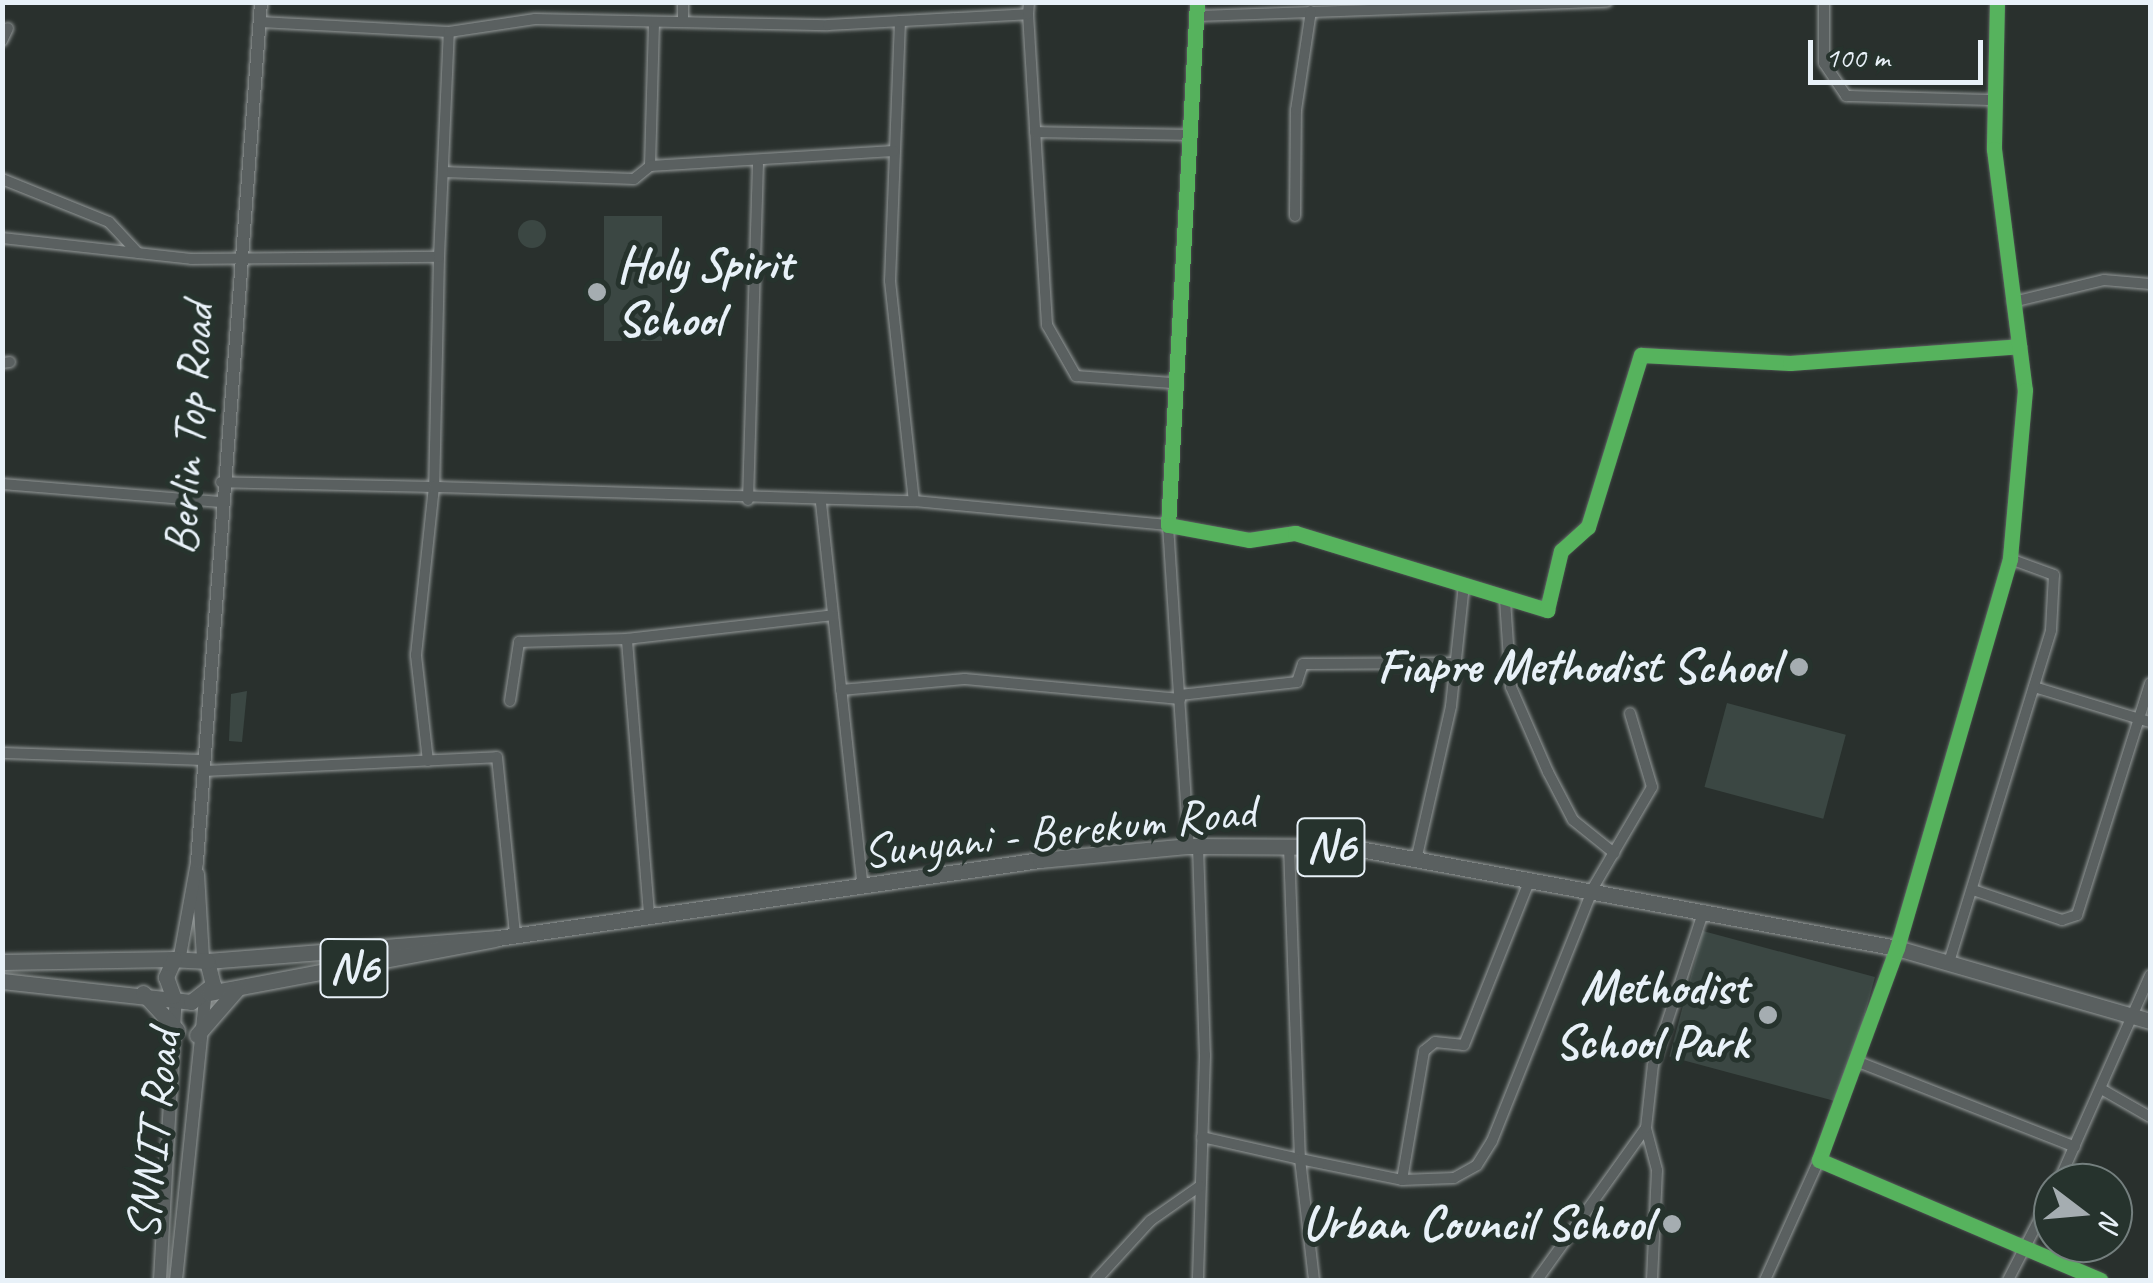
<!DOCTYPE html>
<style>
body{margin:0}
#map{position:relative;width:2153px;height:1283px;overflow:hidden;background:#29302d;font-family:Caveat,sans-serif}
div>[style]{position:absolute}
.green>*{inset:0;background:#3b4743;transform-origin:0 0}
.round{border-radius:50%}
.roads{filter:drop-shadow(0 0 2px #959a9a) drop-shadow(0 0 2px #959a9a)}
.minor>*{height:10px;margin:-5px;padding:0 5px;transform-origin:5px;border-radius:5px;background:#5a6060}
.tertiary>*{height:12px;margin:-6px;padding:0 6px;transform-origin:6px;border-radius:6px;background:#5a6060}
.primary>*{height:15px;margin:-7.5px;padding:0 7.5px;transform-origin:7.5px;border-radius:7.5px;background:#5a6060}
.cycleway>*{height:15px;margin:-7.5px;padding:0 7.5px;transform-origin:7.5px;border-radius:7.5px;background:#56b35d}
.dots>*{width:28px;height:28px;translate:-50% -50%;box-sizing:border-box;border:5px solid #26332d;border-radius:50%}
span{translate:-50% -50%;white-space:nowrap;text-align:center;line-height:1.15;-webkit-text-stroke:10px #26332d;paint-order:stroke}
.shield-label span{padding:2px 8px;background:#26332d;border:2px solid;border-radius:8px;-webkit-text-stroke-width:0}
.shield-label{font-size:45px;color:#e8f1f8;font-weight:700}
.poi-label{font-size:48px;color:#e8f1f8;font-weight:700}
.left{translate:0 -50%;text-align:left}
.right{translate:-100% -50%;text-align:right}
.street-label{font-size:48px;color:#e8f1f8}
.frame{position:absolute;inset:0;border:5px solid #e8f1f8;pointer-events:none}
.north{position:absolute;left:2033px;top:1163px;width:100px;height:100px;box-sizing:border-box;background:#26332d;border:2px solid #747f7e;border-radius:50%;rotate:106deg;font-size:28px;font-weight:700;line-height:40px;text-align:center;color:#e8f1f8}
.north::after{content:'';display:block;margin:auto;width:35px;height:45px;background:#a5adb1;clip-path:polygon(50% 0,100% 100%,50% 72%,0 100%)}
.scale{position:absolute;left:1808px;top:40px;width:175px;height:45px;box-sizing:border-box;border:5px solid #e8f1f8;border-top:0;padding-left:12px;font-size:30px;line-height:35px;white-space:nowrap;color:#e8f1f8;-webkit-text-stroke:8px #26332d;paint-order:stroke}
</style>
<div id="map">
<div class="green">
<div style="left:662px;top:216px;width:125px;height:58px;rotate:90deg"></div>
<div class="round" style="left:518px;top:220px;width:28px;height:28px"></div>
<div style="clip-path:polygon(247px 691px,242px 742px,229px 741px,231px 694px)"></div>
<div style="left:1727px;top:703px;width:123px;height:87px;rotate:15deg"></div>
<div style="left:1703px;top:931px;width:178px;height:130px;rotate:15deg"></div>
</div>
<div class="roads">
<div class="minor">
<div style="left:1197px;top:2px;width:524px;rotate:93.17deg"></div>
<div style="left:1168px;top:525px;width:82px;rotate:10.5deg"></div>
<div style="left:1249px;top:540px;width:47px;rotate:-8.7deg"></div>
<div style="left:1295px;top:533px;width:264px;rotate:17deg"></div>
<div style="left:1547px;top:610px;width:61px;rotate:-76.7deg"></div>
<div style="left:1561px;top:551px;width:36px;rotate:-42deg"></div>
<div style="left:1588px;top:527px;width:180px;rotate:-72.9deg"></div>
<div style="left:1641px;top:355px;width:149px;rotate:3.1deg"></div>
<div style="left:1790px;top:363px;width:230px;rotate:-4.2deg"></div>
<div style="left:1824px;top:2px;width:61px;rotate:90deg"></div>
<div style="left:1824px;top:63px;width:40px;rotate:56deg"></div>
<div style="left:1846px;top:96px;width:147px;rotate:1.6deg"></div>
<div style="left:1997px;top:2px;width:147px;rotate:91.2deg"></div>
<div style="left:1994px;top:149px;width:243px;rotate:82.7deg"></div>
<div style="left:2025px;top:390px;width:170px;rotate:95.1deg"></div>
<div style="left:2010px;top:559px;width:405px;rotate:106.2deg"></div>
<div style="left:1897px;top:948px;width:226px;rotate:110.2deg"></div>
<div style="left:1819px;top:1160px;width:306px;rotate:23.1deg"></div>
<div style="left:1028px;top:14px;width:312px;rotate:86.5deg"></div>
<div style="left:1047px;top:325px;width:59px;rotate:60.4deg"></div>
<div style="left:1076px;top:376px;width:96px;rotate:4.2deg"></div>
<div style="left:1196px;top:16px;width:411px;rotate:-2deg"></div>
<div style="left:683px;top:21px;width:19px;rotate:-90deg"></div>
<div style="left:900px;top:21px;width:260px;rotate:92.2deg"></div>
<div style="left:890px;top:281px;width:221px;rotate:83.8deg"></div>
<div style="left:260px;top:22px;width:189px;rotate:3deg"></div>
<div style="left:2px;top:41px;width:14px;rotate:-65deg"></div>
<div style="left:1035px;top:132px;width:152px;rotate:1.1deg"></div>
<div style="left:650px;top:166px;width:144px;rotate:-88.4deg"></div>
<div style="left:443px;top:172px;width:191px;rotate:2.1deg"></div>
<div style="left:634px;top:179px;width:21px;rotate:-39deg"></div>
<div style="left:650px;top:166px;width:244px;rotate:-3.5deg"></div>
<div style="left:2px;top:179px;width:115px;rotate:21.9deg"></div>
<div style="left:109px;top:222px;width:42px;rotate:46.9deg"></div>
<div style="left:1295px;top:216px;width:106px;rotate:-89.5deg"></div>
<div style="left:1296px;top:110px;width:100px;rotate:-81.4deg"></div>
<div style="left:2px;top:238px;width:190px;rotate:6.3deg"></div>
<div style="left:191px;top:259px;width:248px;rotate:-0.5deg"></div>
<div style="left:439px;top:257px;width:230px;rotate:91.2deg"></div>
<div style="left:434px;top:487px;width:213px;rotate:-178.7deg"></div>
<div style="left:439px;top:257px;width:225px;rotate:-87.5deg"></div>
<div style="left:449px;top:32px;width:87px;rotate:-8.6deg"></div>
<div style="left:535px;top:19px;width:293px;rotate:1.2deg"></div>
<div style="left:828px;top:25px;width:200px;rotate:-3.1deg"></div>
<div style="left:1028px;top:14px;width:12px;rotate:-85deg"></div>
<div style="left:2013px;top:302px;width:94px;rotate:-13.6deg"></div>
<div style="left:2104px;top:280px;width:46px;rotate:5deg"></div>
<div style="left:2px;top:363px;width:8px;rotate:-7deg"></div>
<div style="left:2px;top:484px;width:219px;rotate:4.7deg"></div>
<div style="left:748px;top:500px;width:336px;rotate:-88.3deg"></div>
<div style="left:821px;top:503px;width:386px;rotate:83.8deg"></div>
<div style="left:1505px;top:600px;width:87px;rotate:86.1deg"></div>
<div style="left:1511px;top:687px;width:93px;rotate:66.5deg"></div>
<div style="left:1548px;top:772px;width:54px;rotate:62.5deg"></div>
<div style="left:1573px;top:820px;width:53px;rotate:38.8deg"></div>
<div style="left:2034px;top:687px;width:121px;rotate:16.8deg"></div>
<div style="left:841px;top:690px;width:124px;rotate:-5.1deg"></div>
<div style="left:965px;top:679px;width:216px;rotate:5.3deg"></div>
<div style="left:1180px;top:695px;width:118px;rotate:-6.3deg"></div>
<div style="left:1297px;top:682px;width:19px;rotate:-72deg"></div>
<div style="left:1303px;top:664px;width:153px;rotate:-0.4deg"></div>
<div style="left:510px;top:701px;width:60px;rotate:-81.3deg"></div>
<div style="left:519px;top:642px;width:108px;rotate:-1.6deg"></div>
<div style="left:2px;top:753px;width:203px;rotate:2deg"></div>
<div style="left:428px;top:761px;width:107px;rotate:-96.5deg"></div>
<div style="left:416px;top:655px;width:169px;rotate:-83.9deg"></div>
<div style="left:434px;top:487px;width:480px;rotate:1.7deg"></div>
<div style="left:914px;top:501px;width:255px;rotate:5.4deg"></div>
<div style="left:1168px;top:525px;width:322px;rotate:86.3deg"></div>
<div style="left:204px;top:771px;width:293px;rotate:-2.7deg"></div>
<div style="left:497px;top:757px;width:179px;rotate:84.2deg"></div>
<div style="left:1289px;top:846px;width:313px;rotate:88deg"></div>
<div style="left:1300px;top:1159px;width:104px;rotate:11.6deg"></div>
<div style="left:1402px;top:1180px;width:52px;rotate:-2.2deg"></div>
<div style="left:1454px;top:1178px;width:26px;rotate:-29deg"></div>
<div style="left:1477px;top:1165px;width:28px;rotate:-58deg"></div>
<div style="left:1492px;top:1141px;width:272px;rotate:-68.2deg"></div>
<div style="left:1593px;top:888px;width:117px;rotate:-59.7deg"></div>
<div style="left:1652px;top:787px;width:77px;rotate:-106.6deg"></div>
<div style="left:1198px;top:847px;width:208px;rotate:88.1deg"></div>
<div style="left:1205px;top:1055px;width:225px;rotate:91.8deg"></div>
<div style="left:1417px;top:856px;width:154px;rotate:-77.2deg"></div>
<div style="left:1451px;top:706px;width:122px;rotate:-83.9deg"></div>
<div style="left:1973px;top:890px;width:94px;rotate:18.6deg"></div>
<div style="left:2062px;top:920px;width:16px;rotate:-18deg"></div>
<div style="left:2077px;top:915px;width:243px;rotate:-72.5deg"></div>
<div style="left:649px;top:914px;width:276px;rotate:-94.6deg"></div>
<div style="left:627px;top:639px;width:207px;rotate:-6.6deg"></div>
<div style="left:1950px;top:959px;width:344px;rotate:-72.9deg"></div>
<div style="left:2051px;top:630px;width:55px;rotate:-86.9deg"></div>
<div style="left:2054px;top:575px;width:47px;rotate:-160deg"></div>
<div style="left:1856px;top:1061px;width:235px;rotate:21.4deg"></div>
<div style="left:2103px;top:1090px;width:54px;rotate:29.9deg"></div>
<div style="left:1202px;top:1137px;width:100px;rotate:12.7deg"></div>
<div style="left:1300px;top:1159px;width:122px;rotate:83.4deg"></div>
<div style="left:1402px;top:1180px;width:131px;rotate:-80.3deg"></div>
<div style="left:1424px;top:1051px;width:14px;rotate:-39deg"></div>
<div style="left:1435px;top:1042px;width:29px;rotate:6deg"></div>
<div style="left:1464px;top:1045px;width:179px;rotate:-68.3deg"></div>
<div style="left:2058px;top:1183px;width:227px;rotate:-66.1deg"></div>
<div style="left:1096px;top:1280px;width:80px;rotate:-47.5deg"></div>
<div style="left:1150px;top:1221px;width:61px;rotate:-35deg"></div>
<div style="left:1537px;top:1280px;width:187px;rotate:-54.4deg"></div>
<div style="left:1652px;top:1280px;width:110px;rotate:-87.4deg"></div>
<div style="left:1657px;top:1170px;width:43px;rotate:-104.7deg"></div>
<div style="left:1646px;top:1128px;width:63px;rotate:-83.7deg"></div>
<div style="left:1653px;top:1065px;width:163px;rotate:-71.8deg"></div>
<div style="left:1765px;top:1280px;width:132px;rotate:-65.8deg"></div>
<div style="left:2008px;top:1280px;width:98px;rotate:-62.7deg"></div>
</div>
<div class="tertiary">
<div style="left:198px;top:874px;width:83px;rotate:86.6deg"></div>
<div style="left:180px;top:956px;width:96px;rotate:-79.7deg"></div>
<div style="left:197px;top:862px;width:862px;rotate:-85.74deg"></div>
<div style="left:160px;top:1280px;width:282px;rotate:-86.8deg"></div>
<div style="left:176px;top:1280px;width:284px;rotate:-84.1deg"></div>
</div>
<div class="primary">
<div style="left:207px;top:961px;width:292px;rotate:-4.5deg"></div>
<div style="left:498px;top:938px;width:548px;rotate:-8.19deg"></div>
<div style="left:1040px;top:860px;width:150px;rotate:-5.4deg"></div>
<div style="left:1189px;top:846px;width:160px;rotate:0.4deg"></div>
<div style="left:1349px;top:847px;width:557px;rotate:10.44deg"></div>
<div style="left:1897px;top:948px;width:263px;rotate:16.1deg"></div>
<div style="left:2px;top:962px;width:172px;rotate:-1deg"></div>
<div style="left:2px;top:981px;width:190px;rotate:6.3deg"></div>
<div style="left:191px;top:1002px;width:28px;rotate:-38deg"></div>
<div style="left:213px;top:985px;width:25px;rotate:-104deg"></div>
<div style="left:207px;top:961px;width:33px;rotate:-177deg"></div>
<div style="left:174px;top:959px;width:20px;rotate:114deg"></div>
<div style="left:166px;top:977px;width:20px;rotate:70deg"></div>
<div style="left:143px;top:993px;width:50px;rotate:47.4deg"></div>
<div style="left:209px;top:993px;width:290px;rotate:-10.7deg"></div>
<div style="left:197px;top:1035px;width:61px;rotate:-49deg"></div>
</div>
</div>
<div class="cycleway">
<div style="left:1197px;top:2px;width:524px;rotate:93.17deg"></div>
<div style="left:1168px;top:525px;width:82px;rotate:10.5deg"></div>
<div style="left:1249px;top:540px;width:47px;rotate:-8.7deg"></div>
<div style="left:1295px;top:533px;width:264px;rotate:17deg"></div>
<div style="left:1547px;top:610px;width:61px;rotate:-76.7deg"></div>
<div style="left:1561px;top:551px;width:36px;rotate:-42deg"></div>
<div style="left:1588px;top:527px;width:180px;rotate:-72.9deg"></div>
<div style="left:1641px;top:355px;width:149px;rotate:3.1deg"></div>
<div style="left:1790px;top:363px;width:230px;rotate:-4.2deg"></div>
<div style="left:1997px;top:2px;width:147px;rotate:91.2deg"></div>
<div style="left:1994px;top:149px;width:243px;rotate:82.7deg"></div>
<div style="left:2025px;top:390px;width:170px;rotate:95.1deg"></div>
<div style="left:2010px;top:559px;width:405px;rotate:106.2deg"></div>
<div style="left:1897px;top:948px;width:226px;rotate:110.2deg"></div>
<div style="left:1819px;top:1160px;width:306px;rotate:23.1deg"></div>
</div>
<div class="dots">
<div style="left:597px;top:292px;background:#a5adb1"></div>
<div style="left:1799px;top:667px;background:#a5adb1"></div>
<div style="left:1768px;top:1015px;background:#a5adb1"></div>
<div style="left:1672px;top:1224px;background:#a5adb1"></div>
</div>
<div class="shield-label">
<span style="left:1331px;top:847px">N6</span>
<span style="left:354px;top:968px">N6</span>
</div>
<div class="poi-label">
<span class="left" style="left:617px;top:292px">Holy Spirit<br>School</span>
<span class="right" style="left:1779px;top:667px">Fiapre Methodist School</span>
<span class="right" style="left:1748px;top:1015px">Methodist<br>School Park</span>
<span class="right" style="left:1652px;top:1224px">Urban Council School</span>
</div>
<div class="street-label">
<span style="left:189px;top:429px;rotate:-86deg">Berlin Top Road</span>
<span style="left:1059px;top:831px;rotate:-6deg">Sunyani - Berekum Road</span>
<span style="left:153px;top:1135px;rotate:-84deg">SNNIT Road</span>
</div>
<div class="frame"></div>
<div class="north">N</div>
<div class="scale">100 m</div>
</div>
